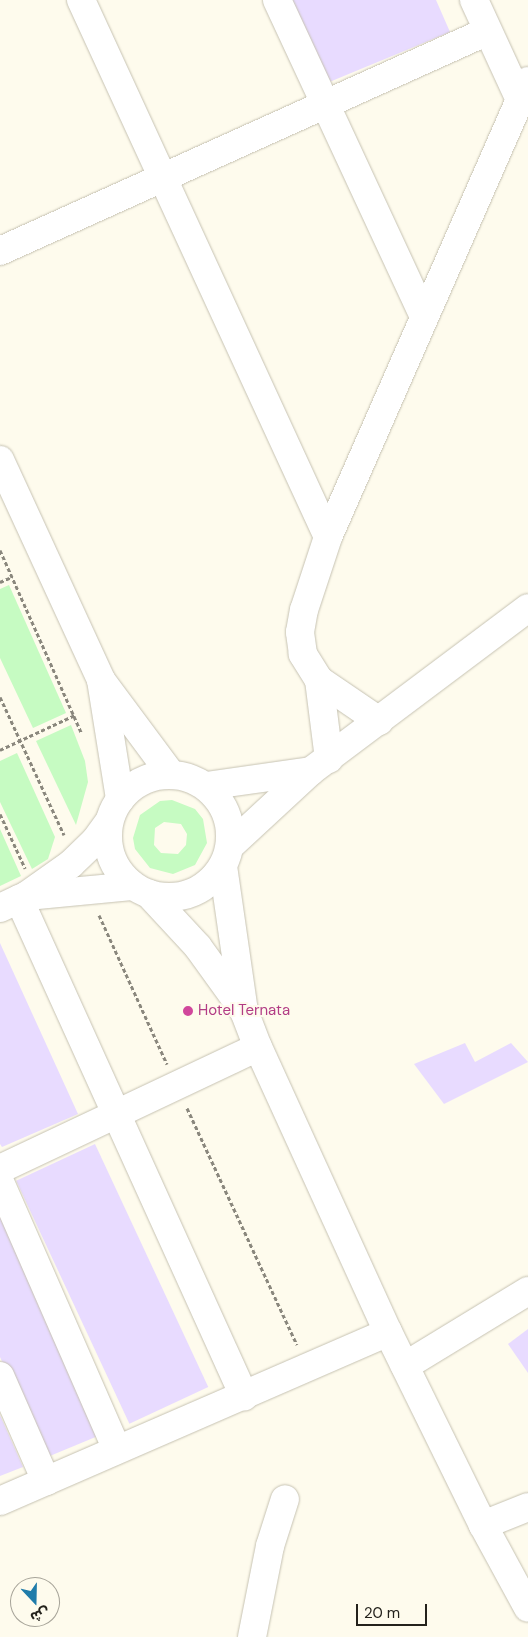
<!DOCTYPE html>
<meta charset="utf-8">
<style>
body{margin:0}
#map{position:relative;width:528px;height:1637px;overflow:hidden;background:#fefbed;font-family:"DM Sans","Noto Sans Arabic",sans-serif}
div>[style]{position:absolute}
.green>*{inset:0;background:#c6fbc2}
.building>*{inset:0;background:#e8dbff;transform-origin:0 0}
.path>*{height:3px;margin-top:-1.5px;transform-origin:0;background:repeating-linear-gradient(90deg,#8a877d 0 4px,transparent 0 6.5px)}
.roads{filter:drop-shadow(0 0 1px #c6c2b2) drop-shadow(0 0 1px #c6c2b2)}
.minor>*{height:28px;margin:-14px;padding:0 14px;transform-origin:14px;border-radius:14px;background:#fff}
.major>*{height:28px;margin:-14px;padding:0 14px;transform-origin:14px;border-radius:14px;background:#fff}
.major>.ring{margin:-14px;padding:0;box-sizing:content-box;background:none;border:28px solid #fff;border-radius:50%}
.dots>*{width:14px;height:14px;translate:-50% -50%;box-sizing:border-box;border:2px solid #fefbed;border-radius:50%}
span{translate:-50% -50%;white-space:nowrap;text-align:center;line-height:1.15;-webkit-text-stroke:4px #fefbed;paint-order:stroke}
.hotel-label{font-size:15px;color:#b23c85}
.left{translate:0 -50%;text-align:left}
.north{position:absolute;left:10px;top:1577px;width:50px;height:50px;box-sizing:border-box;background:#fefbed;border:1px solid #a7a499;border-radius:50%;rotate:159deg;font-size:14px;font-weight:700;line-height:20px;text-align:center;color:#24221c}
.north::after{content:'';display:block;margin:auto;width:18px;height:22px;background:#207caa;clip-path:polygon(50% 0,100% 100%,50% 72%,0 100%)}
.scale{position:absolute;left:356px;top:1604px;width:71px;height:22px;box-sizing:border-box;border:2px solid #24221c;border-top:0;padding-left:6px;font-size:15px;line-height:18px;white-space:nowrap;color:#24221c;-webkit-text-stroke:4px #fefbed;paint-order:stroke}
</style>
<div id="map">
<div class="green">
<div style="clip-path:polygon(9px 585px,66px 713px,33px 728px,0 658px,0 589px)"></div>
<div style="clip-path:polygon(71px 725px,85px 761px,88px 782px,76px 825px,36px 741px)"></div>
<div style="clip-path:polygon(17px 753px,55px 837px,48px 859px,32px 869px,0 802px,0 761px)"></div>
<div style="clip-path:polygon(evenodd,172px 800px,195px 809px,203px 819px,207px 843px,195px 865px,173px 874px,150px 868px,135px 849px,133px 838px,140px 815px,160px 801px,172px 800px,164px 822px,181px 824px,187px 834px,186px 845px,178px 854px,161px 853px,154px 845px,155px 828px,164px 822px)"></div>
<div style="clip-path:polygon(0 829px,21px 876px,0 886px)"></div>
</div>
<div class="building">
<div style="clip-path:polygon(289px 0,436px 0,450px 32px,327px 83px)"></div>
<div style="clip-path:polygon(0 943px,78px 1114px,2px 1147px,0 1144px)"></div>
<div style="clip-path:polygon(465px 1043px,475px 1062px,511px 1043px,528px 1062px,444px 1104px,414px 1064px)"></div>
<div style="left:95px;top:1144px;width:268px;height:87px;rotate:65deg"></div>
<div style="clip-path:polygon(0 1209px,98px 1436px,45px 1458px,0 1357px)"></div>
<div style="clip-path:polygon(528px 1329px,528px 1373px,508px 1344px)"></div>
<div style="clip-path:polygon(0 1415px,23px 1467px,0 1476px)"></div>
</div>
<div class="path">
<div style="left:0;top:550px;width:201px;rotate:66deg"></div>
<div style="left:0;top:582px;width:13px;rotate:-23deg"></div>
<div style="left:0;top:697px;width:152px;rotate:65.1deg"></div>
<div style="left:0;top:750px;width:83px;rotate:-25deg"></div>
<div style="left:0;top:814px;width:60px;rotate:65.2deg"></div>
<div style="left:99px;top:915px;width:164px;rotate:65.5deg"></div>
<div style="left:187px;top:1108px;width:261px;rotate:65.1deg"></div>
</div>
<div class="roads">
<div class="minor">
<div style="left:81px;top:0;width:591px;rotate:65.3deg"></div>
<div style="left:277px;top:0;width:349px;rotate:65.1deg"></div>
<div style="left:474px;top:0;width:110px;rotate:65.3deg"></div>
<div style="left:0;top:251px;width:535px;rotate:-24.27deg"></div>
<div style="left:319px;top:680px;width:73px;rotate:34.3deg"></div>
<div style="left:329px;top:759px;width:80px;rotate:-97.2deg"></div>
<div style="left:319px;top:680px;width:31px;rotate:-122deg"></div>
<div style="left:303px;top:654px;width:22px;rotate:-98deg"></div>
<div style="left:300px;top:632px;width:22px;rotate:-80deg"></div>
<div style="left:304px;top:610px;width:77px;rotate:-71.8deg"></div>
<div style="left:328px;top:537px;width:498px;rotate:-66.3deg"></div>
<div style="left:206px;top:786px;width:106px;rotate:-8.1deg"></div>
<div style="left:231px;top:845px;width:109px;rotate:-42.8deg"></div>
<div style="left:311px;top:771px;width:271px;rotate:-36.9deg"></div>
<div style="left:27px;top:896px;width:105px;rotate:-5.4deg"></div>
<div style="left:19px;top:899px;width:546px;rotate:65.64deg"></div>
<div style="left:0;top:908px;width:29px;rotate:-25deg"></div>
<div style="left:26px;top:896px;width:55px;rotate:-35.4deg"></div>
<div style="left:71px;top:864px;width:33px;rotate:-44deg"></div>
<div style="left:95px;top:841px;width:24px;rotate:-54deg"></div>
<div style="left:0;top:1169px;width:285px;rotate:-25.3deg"></div>
<div style="left:0;top:1182px;width:292px;rotate:66.4deg"></div>
<div style="left:405px;top:1366px;width:144px;rotate:-31.4deg"></div>
<div style="left:0;top:1376px;width:115px;rotate:66.3deg"></div>
<div style="left:0;top:1501px;width:423px;rotate:-23.5deg"></div>
<div style="left:483px;top:1525px;width:48px;rotate:-21.8deg"></div>
<div style="left:252px;top:1637px;width:93px;rotate:-78.8deg"></div>
<div style="left:270px;top:1546px;width:49px;rotate:-72.3deg"></div>
</div>
<div class="major">
<div style="left:0;top:460px;width:242px;rotate:65.3deg"></div>
<div style="left:101px;top:680px;width:116px;rotate:53.4deg"></div>
<div style="left:101px;top:680px;width:121px;rotate:80.9deg"></div>
<div class="ring" style="left:108px;top:775px;width:94px;height:94px"></div>
<div style="left:223px;top:866px;width:147px;rotate:81.8deg"></div>
<div style="left:244px;top:1011px;width:39px;rotate:69deg"></div>
<div style="left:258px;top:1047px;width:313px;rotate:65.5deg"></div>
<div style="left:388px;top:1332px;width:215px;rotate:63.8deg"></div>
<div style="left:483px;top:1525px;width:94px;rotate:61.5deg"></div>
<div style="left:149px;top:894px;width:72px;rotate:47.2deg"></div>
<div style="left:198px;top:947px;width:75px;rotate:54.2deg"></div>
</div>
</div>
<div class="dots">
<div style="left:188px;top:1011px;background:#d1479c"></div>
</div>
<div class="hotel-label">
<span class="left" style="left:198px;top:1011px">Hotel Ternata</span>
</div>
<div class="north">ش</div>
<div class="scale">20 m</div>
</div>
